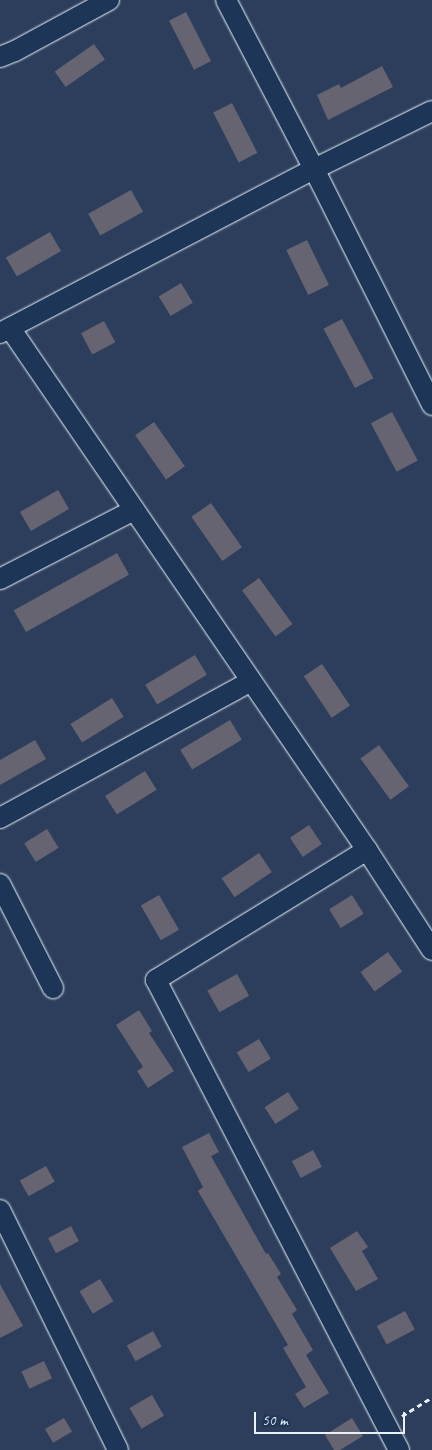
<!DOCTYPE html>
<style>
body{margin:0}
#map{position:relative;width:432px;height:1450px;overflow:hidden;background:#2c3e5c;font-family:Caveat,sans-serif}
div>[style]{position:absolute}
.building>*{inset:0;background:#666470;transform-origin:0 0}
.path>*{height:3px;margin-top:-1.5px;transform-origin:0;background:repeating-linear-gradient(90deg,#e8f1f8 0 5px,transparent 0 9px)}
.roads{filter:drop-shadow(0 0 1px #e8f1f8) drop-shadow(0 0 1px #e8f1f8)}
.minor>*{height:20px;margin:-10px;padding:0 10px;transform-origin:10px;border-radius:10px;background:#1d3557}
span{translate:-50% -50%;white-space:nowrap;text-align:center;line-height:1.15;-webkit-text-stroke:4.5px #1d3557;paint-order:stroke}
.scale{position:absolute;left:254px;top:1412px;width:151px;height:22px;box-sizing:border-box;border:2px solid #e8f1f8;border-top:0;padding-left:6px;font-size:15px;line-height:18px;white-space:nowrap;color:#e8f1f8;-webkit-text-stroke:4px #1d3557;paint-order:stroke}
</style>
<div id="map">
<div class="building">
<div style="left:186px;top:12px;width:55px;height:19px;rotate:63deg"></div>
<div style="left:94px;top:44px;width:19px;height:48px;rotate:55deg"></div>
<div style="clip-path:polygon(382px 66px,393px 87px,328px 120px,317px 95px,339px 84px,341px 88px)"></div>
<div style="left:232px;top:103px;width:56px;height:21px;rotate:63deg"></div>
<div style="left:131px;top:190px;width:25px;height:49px;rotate:61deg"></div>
<div style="left:50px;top:232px;width:22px;height:51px;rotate:60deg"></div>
<div style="left:307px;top:240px;width:50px;height:23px;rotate:64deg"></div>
<div style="left:181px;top:283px;width:23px;height:26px;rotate:59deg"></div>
<div style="left:342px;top:319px;width:67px;height:21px;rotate:62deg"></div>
<div style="left:104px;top:321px;width:24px;height:26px;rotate:62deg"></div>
<div style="left:392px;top:412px;width:55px;height:24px;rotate:62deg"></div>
<div style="left:154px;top:422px;width:54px;height:23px;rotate:55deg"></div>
<div style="left:58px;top:490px;width:22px;height:44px;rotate:60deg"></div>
<div style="left:211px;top:503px;width:54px;height:24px;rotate:55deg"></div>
<div style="left:117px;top:553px;width:25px;height:118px;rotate:61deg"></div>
<div style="left:259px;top:578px;width:57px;height:21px;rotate:54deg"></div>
<div style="left:195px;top:655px;width:23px;height:58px;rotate:59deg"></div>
<div style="left:322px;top:664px;width:50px;height:22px;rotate:56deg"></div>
<div style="left:112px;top:698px;width:22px;height:49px;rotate:58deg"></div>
<div style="left:230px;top:720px;width:23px;height:58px;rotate:59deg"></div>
<div style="clip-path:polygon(35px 740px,46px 759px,0 785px,0 760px)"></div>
<div style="left:379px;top:745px;width:51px;height:23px;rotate:54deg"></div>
<div style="left:145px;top:771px;width:22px;height:47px;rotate:58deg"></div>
<div style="left:309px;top:825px;width:23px;height:23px;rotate:56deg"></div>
<div style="left:47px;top:829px;width:22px;height:27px;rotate:58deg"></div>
<div style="left:259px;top:853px;width:23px;height:45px;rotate:56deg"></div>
<div style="left:159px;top:895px;width:40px;height:21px;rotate:60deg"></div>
<div style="left:352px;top:895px;width:22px;height:27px;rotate:58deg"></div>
<div style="left:388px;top:952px;width:24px;height:34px;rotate:54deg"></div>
<div style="left:237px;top:974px;width:25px;height:34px;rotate:61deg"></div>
<div style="clip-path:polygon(139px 1010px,152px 1031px,149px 1033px,174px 1071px,148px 1088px,137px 1071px,143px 1067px,116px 1025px)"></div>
<div style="left:259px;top:1039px;width:23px;height:26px;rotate:59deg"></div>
<div style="left:288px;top:1092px;width:20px;height:28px;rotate:57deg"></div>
<div style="clip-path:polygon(209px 1133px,219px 1152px,211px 1156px,266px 1254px,268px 1253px,281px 1274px,277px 1277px,297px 1310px,292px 1314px,313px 1350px,306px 1355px,329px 1393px,304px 1408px,295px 1394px,306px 1387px,283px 1348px,288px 1345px,198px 1191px,203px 1187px,182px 1147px)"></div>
<div style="left:313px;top:1150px;width:19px;height:24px;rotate:62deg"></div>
<div style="left:46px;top:1166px;width:18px;height:30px;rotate:61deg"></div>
<div style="left:71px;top:1226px;width:17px;height:26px;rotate:62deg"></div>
<div style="clip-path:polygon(357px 1231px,368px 1247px,362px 1251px,378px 1279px,356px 1291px,330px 1248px)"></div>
<div style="left:100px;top:1279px;width:26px;height:24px;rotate:59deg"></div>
<div style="clip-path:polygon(0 1284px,23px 1326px,0 1338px)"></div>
<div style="left:405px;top:1311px;width:21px;height:32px;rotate:62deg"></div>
<div style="left:153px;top:1331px;width:18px;height:30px;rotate:61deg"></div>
<div style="left:44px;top:1361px;width:19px;height:25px;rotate:65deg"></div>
<div style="left:152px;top:1395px;width:24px;height:26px;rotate:60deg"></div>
<div style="left:64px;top:1418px;width:16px;height:22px;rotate:60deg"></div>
<div style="clip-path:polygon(352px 1418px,363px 1436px,340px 1450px,334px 1450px,325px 1435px)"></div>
</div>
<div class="path">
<div style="left:402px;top:1416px;width:36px;rotate:-32deg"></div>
</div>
<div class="roads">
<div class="minor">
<div style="left:226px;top:0;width:191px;rotate:62.5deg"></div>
<div style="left:314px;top:169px;width:264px;rotate:63.4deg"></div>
<div style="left:0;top:57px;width:16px;rotate:-22deg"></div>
<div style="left:15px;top:51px;width:107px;rotate:-28.5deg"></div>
<div style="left:10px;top:328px;width:632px;rotate:55.63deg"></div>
<div style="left:367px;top:850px;width:119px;rotate:57deg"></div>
<div style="left:0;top:333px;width:354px;rotate:-27.6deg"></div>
<div style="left:314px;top:169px;width:131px;rotate:-26.2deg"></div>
<div style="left:0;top:579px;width:151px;rotate:-27.2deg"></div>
<div style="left:0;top:818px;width:286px;rotate:-28.6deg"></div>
<div style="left:367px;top:850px;width:248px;rotate:148.4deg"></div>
<div style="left:156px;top:980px;width:529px;rotate:62.66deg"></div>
<div style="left:0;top:884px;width:117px;rotate:63deg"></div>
<div style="left:0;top:1210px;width:267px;rotate:63.8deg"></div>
</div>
</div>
<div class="scale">50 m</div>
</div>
